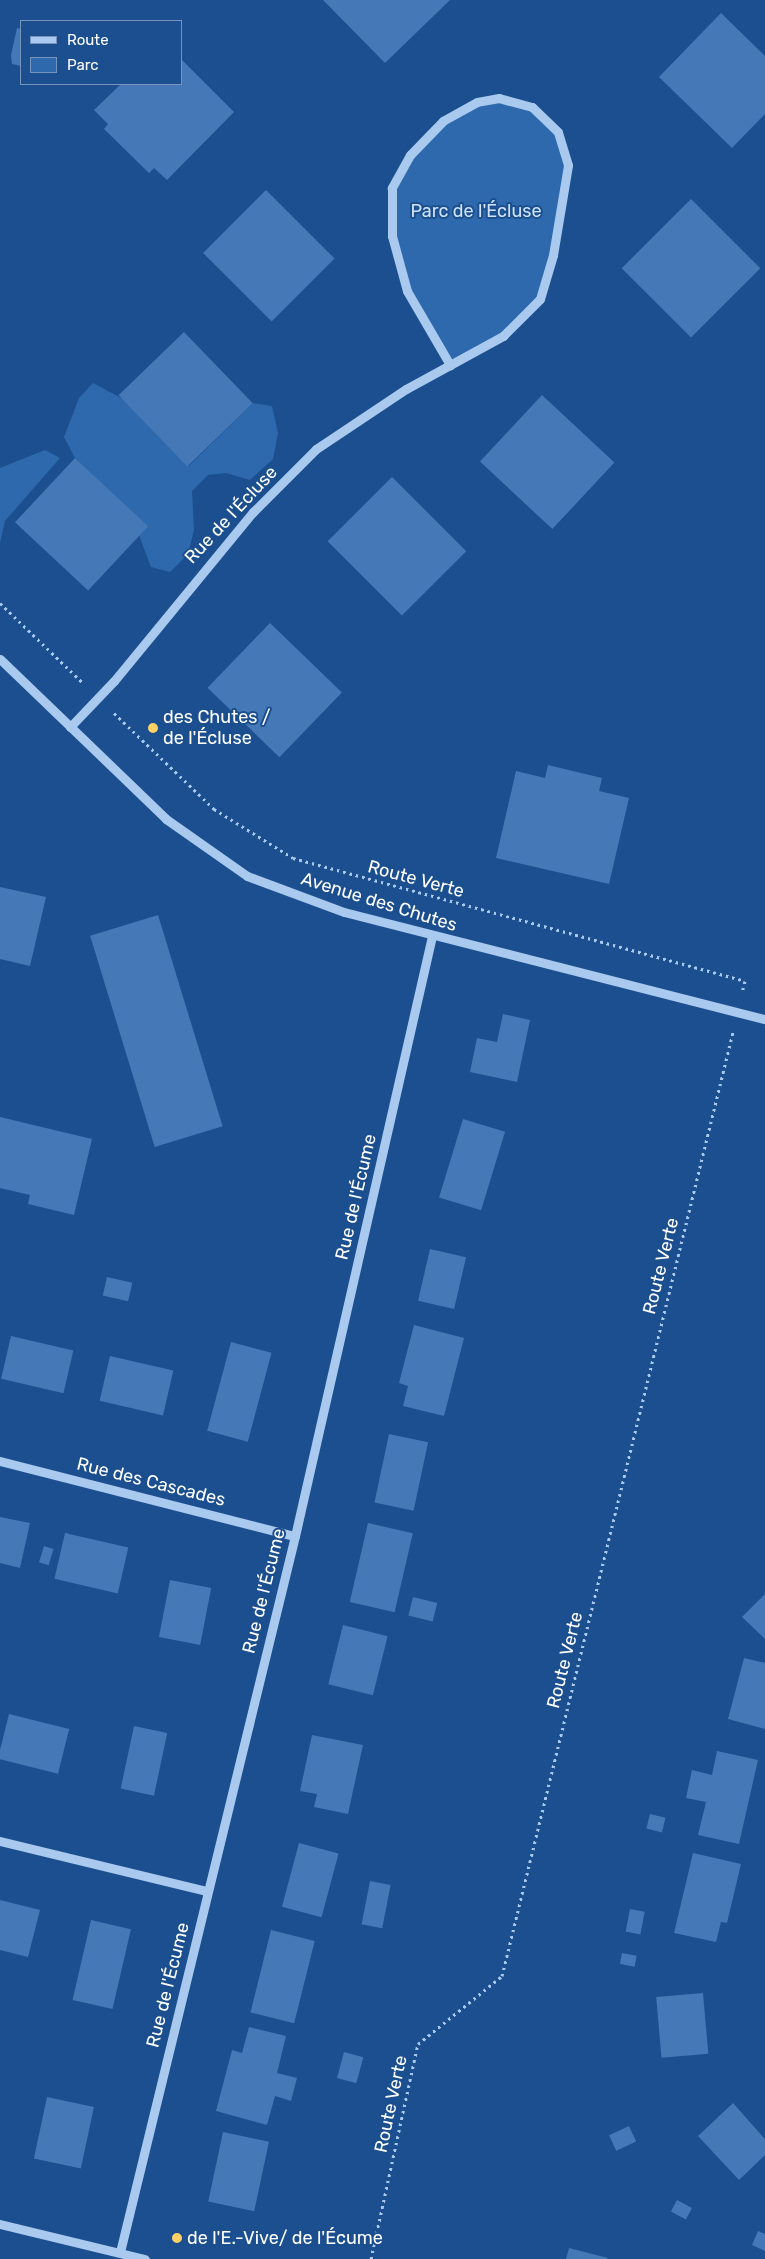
<!DOCTYPE html>
<meta charset="utf-8">
<style>
body{margin:0}
#map{position:relative;width:765px;height:2259px;overflow:hidden;background:#1b4f8f;font-family:Rubik,sans-serif}
div>[style]{position:absolute}
.green>*{inset:0;background:#2e69ad}
.building>*{inset:0;background:#4478b7;transform-origin:0 0}
.path>*{height:3px;margin-top:-1.5px;transform-origin:0;background:repeating-linear-gradient(90deg,#a9c9ee 0 2.5px,transparent 0 6.5px)}
.minor>*{height:9px;margin:-4.5px;padding:0 4.5px;transform-origin:4.5px;border-radius:4.5px;background:#a9c9ee}
.dots>*{width:14px;height:14px;translate:-50% -50%;box-sizing:border-box;border:2px solid #1b4f8f;border-radius:50%}
span{translate:-50% -50%;white-space:nowrap;text-align:center;line-height:1.15;-webkit-text-stroke:4px #1b4f8f;paint-order:stroke}
.park-label{font-size:18px;color:#cfe3fa}
.street-label{font-size:18px;color:#fff}
.poi-label{font-size:18px;color:#fff}
.left{translate:0 -50%;text-align:left}
.legend{position:absolute;left:20px;top:20px;width:162px;height:65px;box-sizing:border-box;background:#1b4f8f;border:1px solid #7695bc;margin:0;padding:6px 9px;list-style:none;font-size:15px;color:#fff}
.legend li{display:flex;align-items:center;gap:10px;height:25px}
.legend b{width:25px;border:1px solid #7695bc}
</style>
<div id="map">
<div class="green">
<div style="clip-path:polygon(499px 98px,532px 107px,558px 132px,568px 165px,540px 299px,503px 336px,450px 365px,407px 291px,392px 236px,392px 188px,410px 155px,443px 121px,477px 102px)"></div>
<div style="clip-path:polygon(93px 383px,123px 399px,189px 466px,253px 403px,272px 406px,278px 433px,273px 459px,250px 480px,226px 473px,208px 475px,192px 491px,194px 530px,188px 554px,170px 572px,151px 567px,139px 535px,147px 526px,75px 458px,64px 437px,79px 398px)"></div>
<div style="clip-path:polygon(45px 450px,60px 458px,5px 521px,0 543px,0 468px)"></div>
</div>
<div class="building">
<div style="clip-path:polygon(323px 0,450px 0,385px 63px)"></div>
<div style="clip-path:polygon(721px 13px,765px 56px,765px 114px,732px 148px,659px 77px)"></div>
<div style="clip-path:polygon(17px 28px,21px 29px,21px 66px,12px 64px,11px 55px)"></div>
<div style="clip-path:polygon(181px 59px,234px 112px,167px 180px,154px 168px,149px 173px,104px 129px,108px 124px,94px 110px,121px 84px,181px 84px)"></div>
<div style="left:266px;top:190px;width:97px;height:89px;rotate:45deg"></div>
<div style="left:691px;top:199px;width:98px;height:98px;rotate:45deg"></div>
<div style="left:184px;top:332px;width:99px;height:91px;rotate:46deg"></div>
<div style="left:542px;top:395px;width:99px;height:91px;rotate:43deg"></div>
<div style="left:75px;top:458px;width:100px;height:88px;rotate:43deg"></div>
<div style="left:392px;top:477px;width:105px;height:91px;rotate:45deg"></div>
<div style="left:270px;top:623px;width:100px;height:90px;rotate:44deg"></div>
<div style="clip-path:polygon(548px 765px,602px 778px,599px 791px,629px 798px,609px 884px,496px 858px,516px 771px,545px 778px)"></div>
<div style="clip-path:polygon(0 887px,46px 897px,30px 966px,0 959px)"></div>
<div style="left:158px;top:915px;width:221px;height:71px;rotate:73deg"></div>
<div style="clip-path:polygon(503px 1014px,530px 1020px,517px 1082px,470px 1072px,477px 1038px,497px 1042px)"></div>
<div style="clip-path:polygon(0 1117px,92px 1139px,74px 1215px,28px 1204px,30px 1195px,0 1188px)"></div>
<div style="left:463px;top:1119px;width:44px;height:82px;rotate:17deg"></div>
<div style="left:430px;top:1249px;width:37px;height:53px;rotate:13deg"></div>
<div style="left:107px;top:1277px;width:26px;height:19px;rotate:13deg"></div>
<div style="clip-path:polygon(414px 1325px,464px 1338px,444px 1416px,403px 1406px,408px 1386px,399px 1383px)"></div>
<div style="left:11px;top:1336px;width:64px;height:44px;rotate:13deg"></div>
<div style="left:231px;top:1342px;width:42px;height:92px;rotate:15deg"></div>
<div style="left:110px;top:1356px;width:65px;height:46px;rotate:13deg"></div>
<div style="left:389px;top:1434px;width:40px;height:70px;rotate:12deg"></div>
<div style="clip-path:polygon(0 1517px,30px 1523px,20px 1568px,0 1563px)"></div>
<div style="left:368px;top:1523px;width:46px;height:81px;rotate:13deg"></div>
<div style="left:65px;top:1533px;width:65px;height:47px;rotate:13deg"></div>
<div style="left:44px;top:1546px;width:10px;height:17px;rotate:17deg"></div>
<div style="left:170px;top:1580px;width:42px;height:58px;rotate:11deg"></div>
<div style="clip-path:polygon(765px 1594px,765px 1639px,742px 1617px)"></div>
<div style="left:413px;top:1597px;width:25px;height:19px;rotate:14deg"></div>
<div style="left:343px;top:1625px;width:46px;height:61px;rotate:14deg"></div>
<div style="clip-path:polygon(744px 1658px,765px 1663px,765px 1729px,728px 1719px)"></div>
<div style="left:9px;top:1714px;width:62px;height:46px;rotate:14deg"></div>
<div style="left:134px;top:1726px;width:34px;height:64px;rotate:12deg"></div>
<div style="clip-path:polygon(312px 1735px,363px 1745px,348px 1814px,314px 1807px,317px 1794px,300px 1791px)"></div>
<div style="clip-path:polygon(717px 1751px,758px 1760px,739px 1844px,698px 1835px,706px 1802px,686px 1798px,692px 1770px,712px 1775px)"></div>
<div style="left:650px;top:1814px;width:16px;height:15px;rotate:14deg"></div>
<div style="left:299px;top:1843px;width:41px;height:66px;rotate:15deg"></div>
<div style="clip-path:polygon(693px 1853px,741px 1864px,727px 1923px,721px 1922px,716px 1942px,674px 1933px)"></div>
<div style="left:370px;top:1881px;width:21px;height:44px;rotate:11deg"></div>
<div style="clip-path:polygon(0 1900px,40px 1910px,28px 1957px,0 1950px)"></div>
<div style="left:630px;top:1909px;width:15px;height:23px;rotate:11deg"></div>
<div style="left:91px;top:1920px;width:41px;height:82px;rotate:13deg"></div>
<div style="left:271px;top:1930px;width:45px;height:85px;rotate:14deg"></div>
<div style="left:622px;top:1953px;width:15px;height:11px;rotate:11deg"></div>
<div style="left:703px;top:1993px;width:61px;height:47px;rotate:85deg"></div>
<div style="clip-path:polygon(249px 2027px,286px 2036px,277px 2073px,297px 2078px,291px 2101px,275px 2096px,267px 2125px,216px 2111px,232px 2050px,242px 2053px)"></div>
<div style="left:344px;top:2052px;width:20px;height:27px;rotate:15deg"></div>
<div style="left:47px;top:2097px;width:48px;height:63px;rotate:12deg"></div>
<div style="clip-path:polygon(733px 2103px,765px 2139px,765px 2155px,739px 2180px,698px 2136px)"></div>
<div style="left:629px;top:2126px;width:17px;height:22px;rotate:65deg"></div>
<div style="left:223px;top:2132px;width:47px;height:71px;rotate:12deg"></div>
<div style="left:677px;top:2200px;width:17px;height:13px;rotate:28deg"></div>
<div style="clip-path:polygon(758px 2231px,765px 2234px,765px 2251px,752px 2245px)"></div>
<div style="clip-path:polygon(569px 2248px,608px 2258px,607px 2259px,566px 2259px)"></div>
</div>
<div class="path">
<div style="left:0;top:603px;width:114px;rotate:43.9deg"></div>
<div style="left:114px;top:713px;width:139px;rotate:43.8deg"></div>
<div style="left:214px;top:809px;width:93px;rotate:31.8deg"></div>
<div style="left:293px;top:858px;width:468px;rotate:15.2deg"></div>
<div style="left:745px;top:981px;width:11px;rotate:105deg"></div>
<div style="left:371px;top:2259px;width:220px;rotate:-77.7deg"></div>
<div style="left:418px;top:2044px;width:108px;rotate:-39deg"></div>
<div style="left:502px;top:1976px;width:972px;rotate:-76.25deg"></div>
</div>
<div class="minor">
<div style="left:0;top:659px;width:231px;rotate:43.9deg"></div>
<div style="left:166px;top:819px;width:99px;rotate:35.1deg"></div>
<div style="left:247px;top:876px;width:103px;rotate:20.4deg"></div>
<div style="left:344px;top:912px;width:434px;rotate:14.3deg"></div>
<div style="left:70px;top:727px;width:64px;rotate:-46.3deg"></div>
<div style="left:114px;top:681px;width:219px;rotate:-50.6deg"></div>
<div style="left:253px;top:512px;width:89px;rotate:-45deg"></div>
<div style="left:316px;top:449px;width:108px;rotate:-33.7deg"></div>
<div style="left:406px;top:389px;width:111px;rotate:-28.7deg"></div>
<div style="left:503px;top:336px;width:52px;rotate:-45deg"></div>
<div style="left:540px;top:299px;width:46px;rotate:-73.5deg"></div>
<div style="left:553px;top:255px;width:91px;rotate:-80.5deg"></div>
<div style="left:568px;top:165px;width:34px;rotate:-107deg"></div>
<div style="left:558px;top:132px;width:36px;rotate:-136deg"></div>
<div style="left:532px;top:107px;width:34px;rotate:-165deg"></div>
<div style="left:499px;top:98px;width:22px;rotate:170deg"></div>
<div style="left:477px;top:102px;width:39px;rotate:151deg"></div>
<div style="left:443px;top:121px;width:47px;rotate:134.1deg"></div>
<div style="left:410px;top:155px;width:38px;rotate:119deg"></div>
<div style="left:392px;top:188px;width:48px;rotate:90deg"></div>
<div style="left:392px;top:236px;width:57px;rotate:74.7deg"></div>
<div style="left:407px;top:291px;width:86px;rotate:59.8deg"></div>
<div style="left:0;top:1461px;width:304px;rotate:14.3deg"></div>
<div style="left:0;top:1841px;width:213px;rotate:13.6deg"></div>
<div style="left:0;top:2224px;width:149px;rotate:13.6deg"></div>
<div style="left:120px;top:2252px;width:737px;rotate:-76.27deg"></div>
<div style="left:295px;top:1536px;width:615px;rotate:-77.14deg"></div>
</div>
<div class="dots">
<div style="left:153px;top:728px;background:#ffd166"></div>
<div style="left:177px;top:2238px;background:#ffd166"></div>
</div>
<div class="park-label">
<span style="left:476px;top:211px">Parc de l'Écluse</span>
</div>
<div class="street-label">
<span style="left:231px;top:515px;rotate:-47deg">Rue de l'Écluse</span>
<span style="left:416px;top:879px;rotate:15deg">Route Verte</span>
<span style="left:379px;top:902px;rotate:17deg">Avenue des Chutes</span>
<span style="left:356px;top:1197px;rotate:-77deg">Rue de l'Écume</span>
<span style="left:661px;top:1266px;rotate:-76deg">Route Verte</span>
<span style="left:151px;top:1482px;rotate:14deg">Rue des Cascades</span>
<span style="left:264px;top:1591px;rotate:-76deg">Rue de l'Écume</span>
<span style="left:565px;top:1660px;rotate:-76deg">Route Verte</span>
<span style="left:168px;top:1985px;rotate:-76deg">Rue de l'Écume</span>
<span style="left:391px;top:2104px;rotate:-78deg">Route Verte</span>
</div>
<div class="poi-label">
<span class="left" style="left:163px;top:728px">des Chutes /<br>de l'Écluse</span>
<span class="left" style="left:187px;top:2238px">de l'E.-Vive/ de l'Écume</span>
</div>
<ul class="legend">
<li><b style="height:6px;background:#a9c9ee"></b>Route</li>
<li><b style="height:14px;background:#2e69ad"></b>Parc</li>
</ul>
</div>
